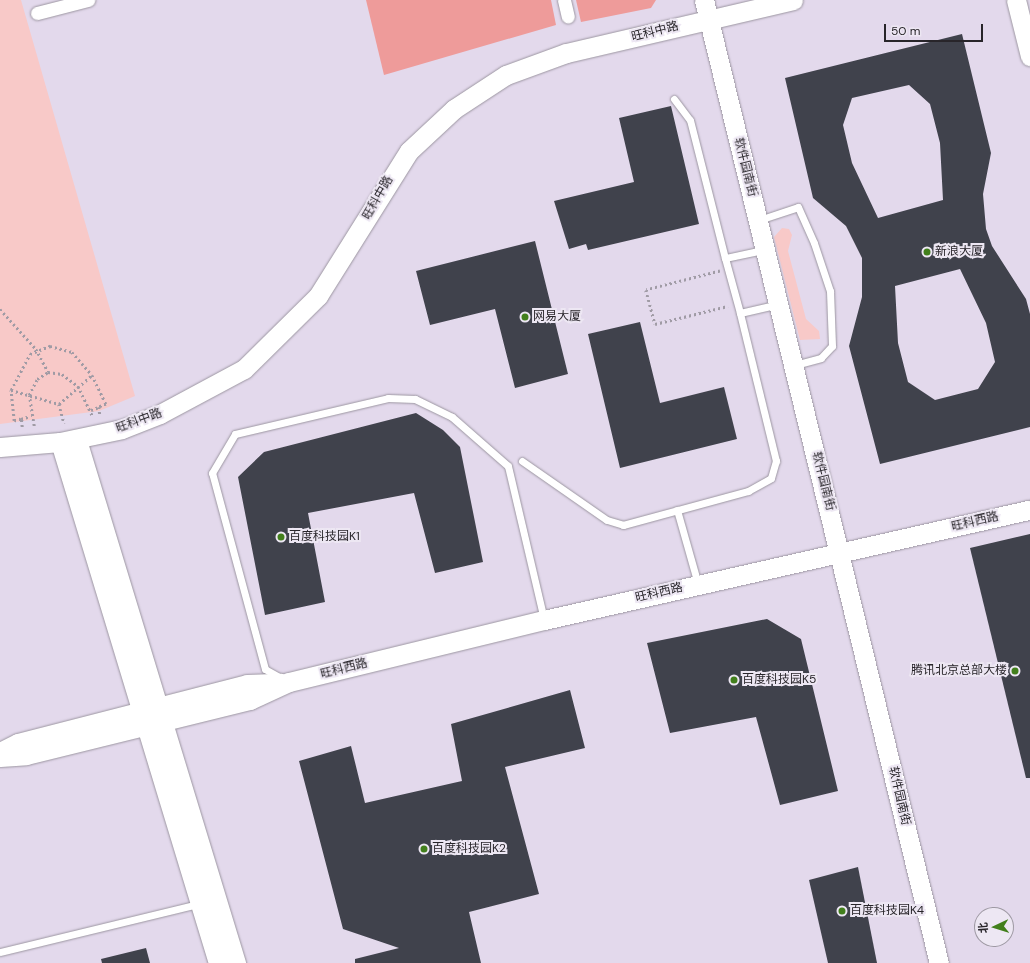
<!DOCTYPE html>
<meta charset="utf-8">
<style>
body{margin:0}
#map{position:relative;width:1030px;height:963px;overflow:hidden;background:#ede7f3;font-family:"DM Sans","Noto Sans SC",sans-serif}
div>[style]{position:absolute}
.built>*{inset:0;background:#e3d9ec}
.green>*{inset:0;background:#f8c9c8}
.forest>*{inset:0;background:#ee9b9a}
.building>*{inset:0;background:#40424c}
.path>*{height:2.5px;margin-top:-1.25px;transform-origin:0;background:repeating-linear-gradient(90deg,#a09ba5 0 2px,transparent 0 5px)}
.roads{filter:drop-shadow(0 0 1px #9c96a1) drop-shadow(0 0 1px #9c96a1)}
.lane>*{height:7px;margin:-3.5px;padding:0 3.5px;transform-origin:3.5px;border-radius:3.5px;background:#fff}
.street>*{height:13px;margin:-6.5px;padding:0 6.5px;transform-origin:6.5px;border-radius:6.5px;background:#fff}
.secondary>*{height:19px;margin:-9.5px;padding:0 9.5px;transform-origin:9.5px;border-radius:9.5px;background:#fff}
.dots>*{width:11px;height:11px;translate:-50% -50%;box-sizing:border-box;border:2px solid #ede7f3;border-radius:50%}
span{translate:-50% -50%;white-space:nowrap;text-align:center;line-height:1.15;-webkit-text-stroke:4px #ede7f3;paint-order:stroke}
.street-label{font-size:12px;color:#28252a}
.poi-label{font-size:12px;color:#28252a}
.left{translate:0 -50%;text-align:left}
.right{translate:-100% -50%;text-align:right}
.north{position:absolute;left:974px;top:907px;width:40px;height:40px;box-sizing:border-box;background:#ede7f3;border:1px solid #9e99a3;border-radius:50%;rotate:266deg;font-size:11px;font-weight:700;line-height:16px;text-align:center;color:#28252a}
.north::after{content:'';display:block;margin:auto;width:14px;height:18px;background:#427f1c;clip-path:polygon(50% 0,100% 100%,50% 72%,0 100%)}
.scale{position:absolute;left:884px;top:24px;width:99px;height:18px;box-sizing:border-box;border:2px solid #28252a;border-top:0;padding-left:5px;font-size:12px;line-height:14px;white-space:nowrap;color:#28252a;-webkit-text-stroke:3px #ede7f3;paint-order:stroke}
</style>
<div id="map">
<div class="built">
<div style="clip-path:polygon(evenodd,0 0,1030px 0,1030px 963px,0 963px,0 0,982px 915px,1006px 915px,1006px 939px,982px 939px,982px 915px)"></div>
</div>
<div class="green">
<div style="clip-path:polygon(0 0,21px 0,135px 396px,99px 411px,0 424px)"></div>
<div style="clip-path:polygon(782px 228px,789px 229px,792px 235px,788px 251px,806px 319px,819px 331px,820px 339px,800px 340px,774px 237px)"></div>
</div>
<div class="forest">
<div style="clip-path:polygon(366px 0,551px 0,556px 25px,384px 75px)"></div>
<div style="clip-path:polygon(576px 0,656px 0,651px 8px,581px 22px)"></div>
</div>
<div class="building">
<div style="clip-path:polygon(evenodd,962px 34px,991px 153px,983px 194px,986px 229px,992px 246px,1026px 299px,1030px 314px,1030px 427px,880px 464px,849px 346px,862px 297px,862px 258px,846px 226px,813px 198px,785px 78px,962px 34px,909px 85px,930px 104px,940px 143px,943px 200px,878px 218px,852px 163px,843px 125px,852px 98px,909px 85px,962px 34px,960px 269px,986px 323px,995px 362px,978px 389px,935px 400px,908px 382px,898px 343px,895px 286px,960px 269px)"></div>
<div style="clip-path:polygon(671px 106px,699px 224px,588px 250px,586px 244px,569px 249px,554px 201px,634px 182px,619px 118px)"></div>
<div style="clip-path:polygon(535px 241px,568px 374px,515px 388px,495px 309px,430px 325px,416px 271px)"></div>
<div style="clip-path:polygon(640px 322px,660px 403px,724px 387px,737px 439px,620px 468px,588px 334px)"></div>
<div style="clip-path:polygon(416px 413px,443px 430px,460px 447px,483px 562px,435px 573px,414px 493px,308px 513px,325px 602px,265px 615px,238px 477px,264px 452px)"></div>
<div style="clip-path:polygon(1030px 534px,1030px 778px,1026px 778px,970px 548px)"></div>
<div style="clip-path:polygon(767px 619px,801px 639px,838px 791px,780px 805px,756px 717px,670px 733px,647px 643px)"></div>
<div style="clip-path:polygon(570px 690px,585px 748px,505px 767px,539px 894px,469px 912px,481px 963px,355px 963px,355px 959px,399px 948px,343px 929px,299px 761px,351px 746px,365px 803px,462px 781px,451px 724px)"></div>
<div style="clip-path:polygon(858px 867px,877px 963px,828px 963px,809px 880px)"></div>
<div style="clip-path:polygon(146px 948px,150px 963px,102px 963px,101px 959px)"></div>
</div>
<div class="path">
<div style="left:720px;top:271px;width:76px;rotate:165.6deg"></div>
<div style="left:646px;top:290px;width:35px;rotate:75deg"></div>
<div style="left:655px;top:324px;width:75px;rotate:-13.9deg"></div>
<div style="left:0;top:309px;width:54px;rotate:48deg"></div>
<div style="left:36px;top:349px;width:26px;rotate:62deg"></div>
<div style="left:11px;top:390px;width:50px;rotate:16.3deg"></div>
<div style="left:59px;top:404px;width:44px;rotate:-41.3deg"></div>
<div style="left:59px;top:404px;width:20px;rotate:75deg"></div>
<div style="left:91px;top:410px;width:9px;rotate:-21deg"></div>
<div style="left:21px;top:419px;width:9px;rotate:-18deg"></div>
<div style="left:34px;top:426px;width:31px;rotate:-99deg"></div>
<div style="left:29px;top:395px;width:18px;rotate:-63deg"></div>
<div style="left:37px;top:379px;width:13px;rotate:-32deg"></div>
<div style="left:48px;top:372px;width:14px;rotate:8deg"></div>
<div style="left:62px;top:374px;width:20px;rotate:37deg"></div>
<div style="left:78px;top:386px;width:34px;rotate:64deg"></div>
<div style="left:22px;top:427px;width:8px;rotate:-97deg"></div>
<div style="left:21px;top:419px;width:7px;rotate:164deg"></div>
<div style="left:14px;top:421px;width:31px;rotate:-96deg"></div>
<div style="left:11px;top:390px;width:41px;rotate:-62.2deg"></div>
<div style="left:30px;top:354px;width:22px;rotate:-22deg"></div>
<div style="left:50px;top:346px;width:23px;rotate:15deg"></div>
<div style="left:72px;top:352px;width:30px;rotate:49deg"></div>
<div style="left:92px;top:375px;width:32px;rotate:64deg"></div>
<div style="left:106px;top:404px;width:8px;rotate:157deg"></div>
<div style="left:99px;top:407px;width:8px;rotate:83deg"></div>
</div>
<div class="roads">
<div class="lane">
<div style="left:674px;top:99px;width:26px;rotate:53deg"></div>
<div style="left:690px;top:120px;width:142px;rotate:75.8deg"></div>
<div style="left:759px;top:220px;width:41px;rotate:-18.4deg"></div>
<div style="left:798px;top:207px;width:39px;rotate:66deg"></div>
<div style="left:814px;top:243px;width:51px;rotate:71.6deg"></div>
<div style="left:830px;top:291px;width:55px;rotate:87.9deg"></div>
<div style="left:832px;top:346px;width:16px;rotate:133deg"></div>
<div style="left:821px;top:358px;width:28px;rotate:165deg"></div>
<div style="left:763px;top:250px;width:39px;rotate:168deg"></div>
<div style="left:725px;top:258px;width:57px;rotate:74.7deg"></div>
<div style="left:740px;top:313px;width:39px;rotate:-13deg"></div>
<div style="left:522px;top:461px;width:103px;rotate:34.8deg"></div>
<div style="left:607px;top:520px;width:17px;rotate:17deg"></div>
<div style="left:623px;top:525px;width:130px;rotate:-15.2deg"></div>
<div style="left:748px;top:491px;width:26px;rotate:-29deg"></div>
<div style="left:771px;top:478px;width:18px;rotate:-74deg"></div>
<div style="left:776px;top:461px;width:152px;rotate:-103.7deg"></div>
<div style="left:677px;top:510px;width:77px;rotate:74.2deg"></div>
<div style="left:281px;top:678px;width:18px;rotate:-151deg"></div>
<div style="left:265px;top:669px;width:203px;rotate:-105.1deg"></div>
<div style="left:212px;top:473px;width:45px;rotate:-59.5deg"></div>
<div style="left:235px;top:434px;width:157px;rotate:-13.2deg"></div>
<div style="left:388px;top:398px;width:27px;rotate:2deg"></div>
<div style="left:415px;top:399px;width:41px;rotate:25.9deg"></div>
<div style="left:452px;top:417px;width:74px;rotate:41.2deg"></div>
<div style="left:508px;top:466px;width:158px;rotate:76.8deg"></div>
<div style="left:0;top:952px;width:205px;rotate:-13.6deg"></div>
</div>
<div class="street">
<div style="left:564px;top:0;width:17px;rotate:77deg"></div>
<div style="left:37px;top:13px;width:53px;rotate:-14.3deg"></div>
</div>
<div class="secondary">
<div style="left:704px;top:0;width:991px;rotate:76.29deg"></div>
<div style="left:1016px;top:0;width:58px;rotate:76deg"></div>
<div style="left:77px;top:440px;width:547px;rotate:73.09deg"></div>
<div style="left:60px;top:442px;width:544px;rotate:73.13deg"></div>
<div style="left:0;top:447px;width:60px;rotate:-4.8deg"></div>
<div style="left:60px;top:442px;width:63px;rotate:-11.8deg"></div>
<div style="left:122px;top:429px;width:41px;rotate:-21.5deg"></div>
<div style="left:160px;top:414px;width:95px;rotate:-28.2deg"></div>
<div style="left:244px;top:369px;width:104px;rotate:-44.6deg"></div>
<div style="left:318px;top:296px;width:171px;rotate:-57.9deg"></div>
<div style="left:409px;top:151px;width:62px;rotate:-43deg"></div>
<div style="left:454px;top:109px;width:62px;rotate:-33.2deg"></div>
<div style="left:506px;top:75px;width:64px;rotate:-20.1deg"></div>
<div style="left:566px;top:53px;width:233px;rotate:-13.1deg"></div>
<div style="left:0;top:752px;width:20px;rotate:-27deg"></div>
<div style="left:18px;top:743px;width:236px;rotate:-14.4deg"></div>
<div style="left:247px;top:684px;width:34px;rotate:-2deg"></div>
<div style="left:0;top:757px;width:26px;rotate:-4deg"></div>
<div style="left:26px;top:755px;width:231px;rotate:-13.8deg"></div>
<div style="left:250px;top:700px;width:43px;rotate:-24.8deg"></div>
<div style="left:289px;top:682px;width:262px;rotate:-13.7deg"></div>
<div style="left:544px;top:620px;width:498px;rotate:-12.8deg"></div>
</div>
</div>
<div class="dots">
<div style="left:927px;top:252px;background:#427f1c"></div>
<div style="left:525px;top:317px;background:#427f1c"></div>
<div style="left:281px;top:537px;background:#427f1c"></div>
<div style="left:1015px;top:671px;background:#427f1c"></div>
<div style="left:734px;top:680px;background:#427f1c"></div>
<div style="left:424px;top:849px;background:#427f1c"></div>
<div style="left:842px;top:911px;background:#427f1c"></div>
</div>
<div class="street-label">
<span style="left:655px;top:32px;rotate:-14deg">旺科中路</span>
<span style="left:745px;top:167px;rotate:76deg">软件园南街</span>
<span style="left:378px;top:198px;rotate:-60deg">旺科中路</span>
<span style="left:139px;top:421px;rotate:-20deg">旺科中路</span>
<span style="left:823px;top:481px;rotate:76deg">软件园南街</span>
<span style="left:975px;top:522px;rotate:-13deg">旺科西路</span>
<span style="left:659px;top:593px;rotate:-13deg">旺科西路</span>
<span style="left:344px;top:669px;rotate:-14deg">旺科西路</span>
<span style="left:899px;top:796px;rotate:77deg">软件园南街</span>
</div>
<div class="poi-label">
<span class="left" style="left:935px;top:252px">新浪大厦</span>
<span class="left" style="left:533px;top:317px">网易大厦</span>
<span class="left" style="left:289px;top:537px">百度科技园K1</span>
<span class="right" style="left:1007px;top:671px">腾讯北京总部大楼</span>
<span class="left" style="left:742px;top:680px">百度科技园K5</span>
<span class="left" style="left:432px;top:849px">百度科技园K2</span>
<span class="left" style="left:850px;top:911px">百度科技园K4</span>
</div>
<div class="north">北</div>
<div class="scale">50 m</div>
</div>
